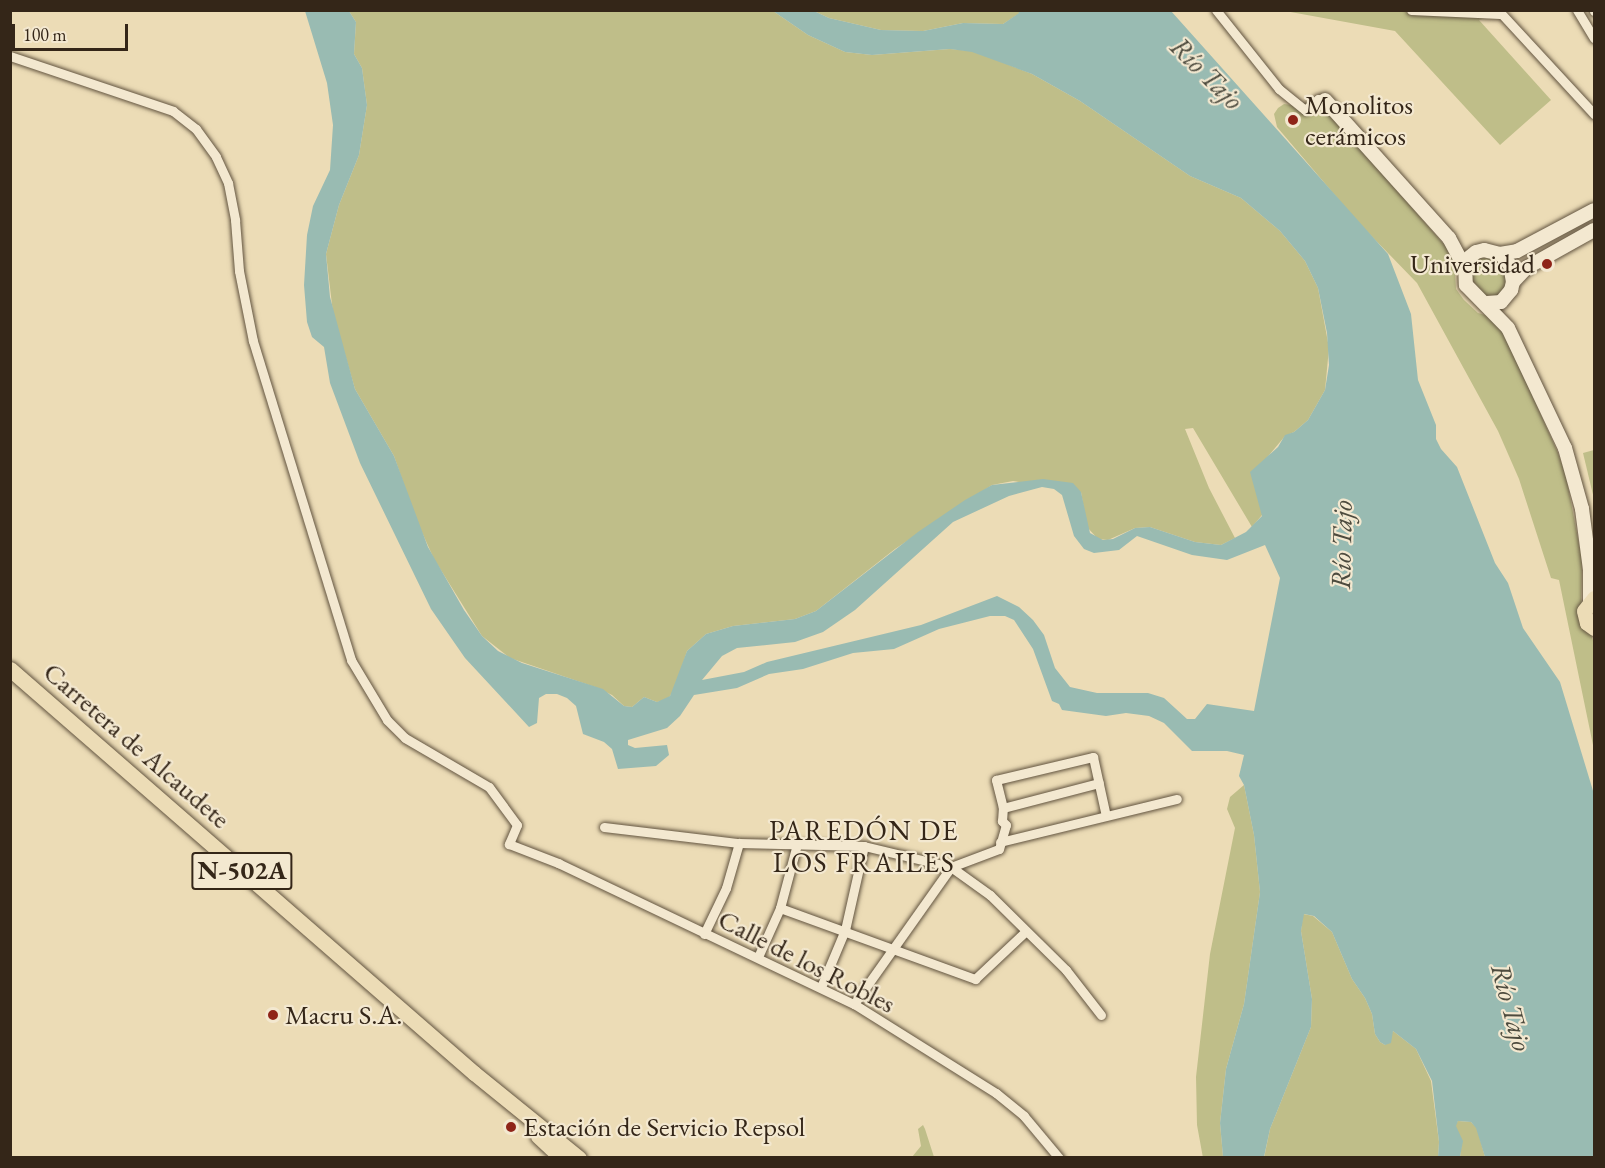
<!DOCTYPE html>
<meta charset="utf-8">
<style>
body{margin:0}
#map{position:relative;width:1605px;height:1168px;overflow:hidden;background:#ecdcb6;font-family:"EB Garamond",serif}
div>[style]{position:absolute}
.green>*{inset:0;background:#bfbe89}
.water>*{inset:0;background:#99bbb2}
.roads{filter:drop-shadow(0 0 2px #625440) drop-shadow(0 0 2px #625440)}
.street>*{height:9px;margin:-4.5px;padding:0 4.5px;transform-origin:4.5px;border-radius:4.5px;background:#f3e8d0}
.secondary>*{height:14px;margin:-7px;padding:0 7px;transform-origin:7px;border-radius:7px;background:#f3e8d0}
.primary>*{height:15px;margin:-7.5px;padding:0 7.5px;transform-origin:7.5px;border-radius:7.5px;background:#ecdcb6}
.dots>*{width:16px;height:16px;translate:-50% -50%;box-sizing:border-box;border:3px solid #f3e8d0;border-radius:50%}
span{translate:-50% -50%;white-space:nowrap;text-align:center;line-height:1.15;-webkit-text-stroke:4.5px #f3e8d0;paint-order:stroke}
.shield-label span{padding:2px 4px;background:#f3e8d0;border:2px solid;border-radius:4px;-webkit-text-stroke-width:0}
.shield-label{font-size:26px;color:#342618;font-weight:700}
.poi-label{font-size:27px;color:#342618}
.left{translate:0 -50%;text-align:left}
.right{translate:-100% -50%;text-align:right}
.street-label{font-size:27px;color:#342618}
.water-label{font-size:28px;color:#4d4b3e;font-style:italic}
.neighbourhood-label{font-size:28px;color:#342618;letter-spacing:1.5px}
.frame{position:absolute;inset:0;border:12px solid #342618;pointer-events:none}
.scale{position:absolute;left:12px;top:24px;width:116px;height:27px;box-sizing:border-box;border:3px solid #342618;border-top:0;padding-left:8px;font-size:18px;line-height:21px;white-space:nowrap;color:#342618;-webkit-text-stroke:4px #f3e8d0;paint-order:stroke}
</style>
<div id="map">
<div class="green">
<div style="clip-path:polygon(1018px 10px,1020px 13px,1003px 24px,963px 23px,923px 31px,881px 30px,829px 18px,814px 11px)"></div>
<div style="clip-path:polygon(349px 11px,773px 11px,808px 35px,845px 52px,872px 55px,950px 49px,972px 51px,994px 59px,1032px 74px,1080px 101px,1190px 176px,1241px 198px,1280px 231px,1305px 261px,1318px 288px,1329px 348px,1325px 390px,1308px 420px,1294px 432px,1285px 436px,1265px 460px,1262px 515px,1252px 527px,1193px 428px,1185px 429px,1209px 488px,1235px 538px,1221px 545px,1195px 542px,1150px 527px,1135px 528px,1108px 540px,1098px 539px,1087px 527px,1081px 492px,1013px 481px,992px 485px,895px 549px,816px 611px,795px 619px,733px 626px,706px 634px,687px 651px,675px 688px,668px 699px,657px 702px,644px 697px,632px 707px,624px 706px,612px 695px,595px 687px,510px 658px,482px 636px,434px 559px,416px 519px,394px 456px,355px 389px,333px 313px,326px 254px,339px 205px,359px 155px,367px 105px,362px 68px,354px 54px,356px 22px)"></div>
<div style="clip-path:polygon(1285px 11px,1498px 11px,1500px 14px,1479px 20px,1551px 100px,1500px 145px,1395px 31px)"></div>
<div style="clip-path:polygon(1316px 98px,1454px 256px,1456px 289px,1464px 300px,1478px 313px,1496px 318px,1499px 321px,1558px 453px,1566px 476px,1582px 560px,1581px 606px,1594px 643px,1594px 750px,1559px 580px,1551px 578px,1519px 479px,1498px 431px,1417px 283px,1356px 220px,1277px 127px,1274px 114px,1278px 108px,1284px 104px,1299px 106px)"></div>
<div style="clip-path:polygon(1481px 253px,1498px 260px,1507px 275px,1506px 291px,1489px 301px,1469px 281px,1471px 259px)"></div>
<div style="clip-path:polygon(1594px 450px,1594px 499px,1583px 453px)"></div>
<div style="clip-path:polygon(1244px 785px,1254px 835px,1260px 892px,1244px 1004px,1226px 1069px,1220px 1123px,1223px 1157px,1203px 1158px,1197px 1125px,1196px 1077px,1210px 954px,1235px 828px,1227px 809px,1230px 797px)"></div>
<div style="clip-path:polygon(1303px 914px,1313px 916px,1332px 932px,1352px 979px,1365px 998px,1372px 1014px,1375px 1034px,1380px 1042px,1385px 1045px,1393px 1031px,1416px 1049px,1431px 1081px,1439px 1142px,1438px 1157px,1264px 1158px,1270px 1129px,1311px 1027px,1312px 999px,1301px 931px)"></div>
<div style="clip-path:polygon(1458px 1121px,1471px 1122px,1477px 1128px,1485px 1157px,1460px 1157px,1462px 1141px,1455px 1126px)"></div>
<div style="clip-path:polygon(923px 1125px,925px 1129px,934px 1157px,912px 1157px,921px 1146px,918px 1129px)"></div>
</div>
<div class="water">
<div style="clip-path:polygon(evenodd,305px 11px,349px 11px,356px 22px,354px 54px,362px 68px,367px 105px,359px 155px,339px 205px,326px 254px,330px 297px,355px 389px,394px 456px,428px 547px,464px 610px,482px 636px,498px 651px,522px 663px,603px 689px,624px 706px,632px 707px,644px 697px,657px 702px,670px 696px,687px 651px,706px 634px,733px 626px,795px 619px,816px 611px,918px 532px,965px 500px,992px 485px,1043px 479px,1073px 483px,1081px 492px,1090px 533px,1103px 540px,1113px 539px,1135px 528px,1150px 527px,1195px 542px,1221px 545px,1246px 532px,1262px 516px,1250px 472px,1278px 447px,1285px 435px,1294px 432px,1308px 420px,1325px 390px,1329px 365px,1327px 333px,1318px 288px,1305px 261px,1280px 231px,1241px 198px,1190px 176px,1080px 101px,1032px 74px,972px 52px,950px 49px,872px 55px,845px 52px,808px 35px,773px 11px,814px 11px,829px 18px,881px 30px,923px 31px,963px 23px,1003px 24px,1019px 13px,1018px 11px,1171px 11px,1388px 254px,1411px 314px,1418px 380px,1436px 425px,1436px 439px,1441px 449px,1457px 467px,1495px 563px,1508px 583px,1523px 628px,1560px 682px,1594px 794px,1594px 1157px,1485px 1157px,1476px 1128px,1471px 1122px,1458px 1121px,1456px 1126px,1463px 1141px,1460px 1157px,1438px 1157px,1439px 1142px,1432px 1081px,1416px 1049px,1393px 1031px,1391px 1043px,1385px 1045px,1380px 1042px,1375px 1034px,1372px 1014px,1365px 998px,1352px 979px,1332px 932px,1314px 916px,1304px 914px,1301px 931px,1312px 999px,1311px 1027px,1270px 1129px,1264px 1157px,1223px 1157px,1220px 1123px,1226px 1069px,1244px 1004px,1260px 892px,1254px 835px,1244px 785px,1239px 776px,1244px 755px,1227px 751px,1192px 751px,1164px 723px,1149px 716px,1126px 713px,1106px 716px,1062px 710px,1059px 704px,1052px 701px,1033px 649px,1014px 620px,1005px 616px,990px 616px,939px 629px,894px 649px,853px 653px,803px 669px,769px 674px,737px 688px,694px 695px,680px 716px,667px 728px,628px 740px,628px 745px,635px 748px,667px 745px,669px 755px,656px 766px,618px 769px,612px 749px,604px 742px,583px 734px,576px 706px,567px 698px,557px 694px,546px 694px,539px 698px,537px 723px,529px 727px,465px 658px,431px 609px,360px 463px,330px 383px,324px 347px,312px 337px,307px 322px,304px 285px,307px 235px,313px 206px,330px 170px,333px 125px,327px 83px,305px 11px,1042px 487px,1054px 489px,1062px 495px,1074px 536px,1084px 549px,1094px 553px,1119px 550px,1137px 536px,1192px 555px,1227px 560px,1265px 545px,1280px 578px,1254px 711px,1207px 704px,1195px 719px,1187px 719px,1164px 698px,1148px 693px,1097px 693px,1070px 687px,1055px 668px,1044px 635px,1033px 620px,1019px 607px,997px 596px,921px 625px,767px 662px,744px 672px,702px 680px,722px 656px,737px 648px,795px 642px,823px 632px,855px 610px,953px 522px,1009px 496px,1042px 487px)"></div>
</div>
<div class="roads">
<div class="street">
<div style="left:1216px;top:10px;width:101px;rotate:51.4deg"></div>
<div style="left:1279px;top:89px;width:33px;rotate:39deg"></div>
<div style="left:1305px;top:110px;width:17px;rotate:-40deg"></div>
<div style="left:1318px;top:99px;width:7px;rotate:8deg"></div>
<div style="left:1411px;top:10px;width:89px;rotate:2.6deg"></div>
<div style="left:1498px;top:10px;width:142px;rotate:47.3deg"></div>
<div style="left:1577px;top:10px;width:33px;rotate:59deg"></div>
<div style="left:1594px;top:10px;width:1px;rotate:90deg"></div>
<div style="left:10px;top:56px;width:172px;rotate:18.6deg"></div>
<div style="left:173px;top:111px;width:29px;rotate:38deg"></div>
<div style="left:196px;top:129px;width:34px;rotate:54deg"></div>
<div style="left:216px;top:157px;width:29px;rotate:65deg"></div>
<div style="left:228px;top:183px;width:38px;rotate:79deg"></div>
<div style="left:235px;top:220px;width:51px;rotate:85.5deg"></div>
<div style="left:239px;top:271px;width:71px;rotate:78.7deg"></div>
<div style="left:253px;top:341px;width:334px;rotate:72.9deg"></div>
<div style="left:351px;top:660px;width:70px;rotate:59deg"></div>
<div style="left:387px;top:720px;width:25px;rotate:45deg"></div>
<div style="left:405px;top:738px;width:97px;rotate:30.3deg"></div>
<div style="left:489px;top:787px;width:47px;rotate:53.6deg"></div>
<div style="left:517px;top:825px;width:21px;rotate:113deg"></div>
<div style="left:509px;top:844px;width:53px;rotate:21.2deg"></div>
<div style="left:558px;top:863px;width:328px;rotate:25.5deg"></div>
<div style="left:854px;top:1004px;width:168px;rotate:32.1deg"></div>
<div style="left:996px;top:1093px;width:36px;rotate:39deg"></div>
<div style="left:1024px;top:1116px;width:55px;rotate:50.2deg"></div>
<div style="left:1003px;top:808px;width:99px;rotate:-14.6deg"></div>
<div style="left:604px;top:827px;width:136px;rotate:6.8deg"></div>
<div style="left:739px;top:843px;width:125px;rotate:1.4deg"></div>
<div style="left:864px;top:846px;width:89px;rotate:13.6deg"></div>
<div style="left:951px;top:867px;width:48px;rotate:35.7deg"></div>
<div style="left:990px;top:895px;width:107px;rotate:44.6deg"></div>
<div style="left:1066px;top:970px;width:57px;rotate:52.1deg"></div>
<div style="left:1000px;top:842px;width:182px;rotate:-13.7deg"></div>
<div style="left:951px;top:867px;width:51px;rotate:-20.6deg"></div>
<div style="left:999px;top:849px;width:25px;rotate:-74deg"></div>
<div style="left:1006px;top:825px;width:6px;rotate:-135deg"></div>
<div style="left:1002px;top:821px;width:13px;rotate:-86deg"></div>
<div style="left:1003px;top:808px;width:29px;rotate:-104deg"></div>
<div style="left:996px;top:780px;width:100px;rotate:-13.3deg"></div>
<div style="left:1093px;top:757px;width:60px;rotate:77.6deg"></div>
<div style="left:780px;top:908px;width:208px;rotate:20deg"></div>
<div style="left:975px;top:979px;width:70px;rotate:-43.3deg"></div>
<div style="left:704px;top:934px;width:51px;rotate:-64.4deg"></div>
<div style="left:726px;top:888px;width:47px;rotate:-73.9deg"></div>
<div style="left:758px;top:957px;width:54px;rotate:-65.8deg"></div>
<div style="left:780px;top:908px;width:66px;rotate:-75.1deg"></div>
<div style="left:821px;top:987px;width:62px;rotate:-67.2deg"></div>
<div style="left:845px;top:930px;width:86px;rotate:-77.3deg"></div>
<div style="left:854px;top:1004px;width:168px;rotate:-54.7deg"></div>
</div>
<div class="secondary">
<div style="left:1325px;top:100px;width:186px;rotate:48.1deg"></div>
<div style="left:1449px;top:238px;width:32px;rotate:62deg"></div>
<div style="left:1500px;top:254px;width:17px;rotate:-10deg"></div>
<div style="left:1517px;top:251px;width:87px;rotate:-28deg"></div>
<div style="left:1513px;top:282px;width:19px;rotate:-47deg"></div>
<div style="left:1526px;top:268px;width:78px;rotate:-29.2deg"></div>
<div style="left:1487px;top:303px;width:14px;rotate:-4deg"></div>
<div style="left:1501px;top:302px;width:16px;rotate:-50deg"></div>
<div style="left:1511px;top:290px;width:8px;rotate:-76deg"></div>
<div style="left:1513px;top:282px;width:17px;rotate:-100deg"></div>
<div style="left:1510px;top:265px;width:8px;rotate:-130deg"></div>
<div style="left:1505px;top:259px;width:7px;rotate:-135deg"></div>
<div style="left:1500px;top:254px;width:16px;rotate:-166deg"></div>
<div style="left:1484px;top:250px;width:8px;rotate:166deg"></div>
<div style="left:1476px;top:252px;width:14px;rotate:141deg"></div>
<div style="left:1465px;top:261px;width:24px;rotate:88deg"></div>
<div style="left:1466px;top:285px;width:60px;rotate:45.7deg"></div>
<div style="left:1508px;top:328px;width:133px;rotate:64.6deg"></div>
<div style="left:1565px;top:448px;width:63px;rotate:74.4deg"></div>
<div style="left:1582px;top:509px;width:62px;rotate:82.5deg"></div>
<div style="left:1590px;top:570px;width:31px;rotate:90deg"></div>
</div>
<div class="primary">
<div style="left:1594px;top:598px;width:16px;rotate:128deg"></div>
<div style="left:1584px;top:611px;width:12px;rotate:76deg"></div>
<div style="left:1587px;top:623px;width:9px;rotate:36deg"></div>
<div style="left:10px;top:669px;width:615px;rotate:41.05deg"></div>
<div style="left:474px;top:1073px;width:135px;rotate:39deg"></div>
<div style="left:538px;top:1136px;width:33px;rotate:43deg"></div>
</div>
</div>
<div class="dots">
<div style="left:1293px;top:120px;background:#8f2418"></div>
<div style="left:1547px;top:264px;background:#8f2418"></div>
<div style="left:273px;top:1015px;background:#8f2418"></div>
<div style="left:511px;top:1127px;background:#8f2418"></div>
</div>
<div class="shield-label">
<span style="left:242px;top:871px">N-502A</span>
</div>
<div class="poi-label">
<span class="left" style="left:1305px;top:120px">Monolitos<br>cerámicos</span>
<span class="right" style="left:1535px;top:264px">Universidad</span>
<span class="left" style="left:285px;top:1015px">Macru S.A.</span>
<span class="left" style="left:523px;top:1127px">Estación de Servicio Repsol</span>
</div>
<div class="street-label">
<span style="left:137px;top:745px;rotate:41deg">Carretera de Alcaudete</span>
<span style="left:807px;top:961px;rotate:27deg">Calle de los Robles</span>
</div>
<div class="water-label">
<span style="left:1207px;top:73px;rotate:45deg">Río Tajo</span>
<span style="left:1341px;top:545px;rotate:-89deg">Río Tajo</span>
<span style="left:1512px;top:1007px;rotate:75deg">Río Tajo</span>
</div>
<div class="neighbourhood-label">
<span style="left:864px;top:846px">PAREDÓN DE<br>LOS FRAILES</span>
</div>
<div class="frame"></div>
<div class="scale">100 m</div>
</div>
